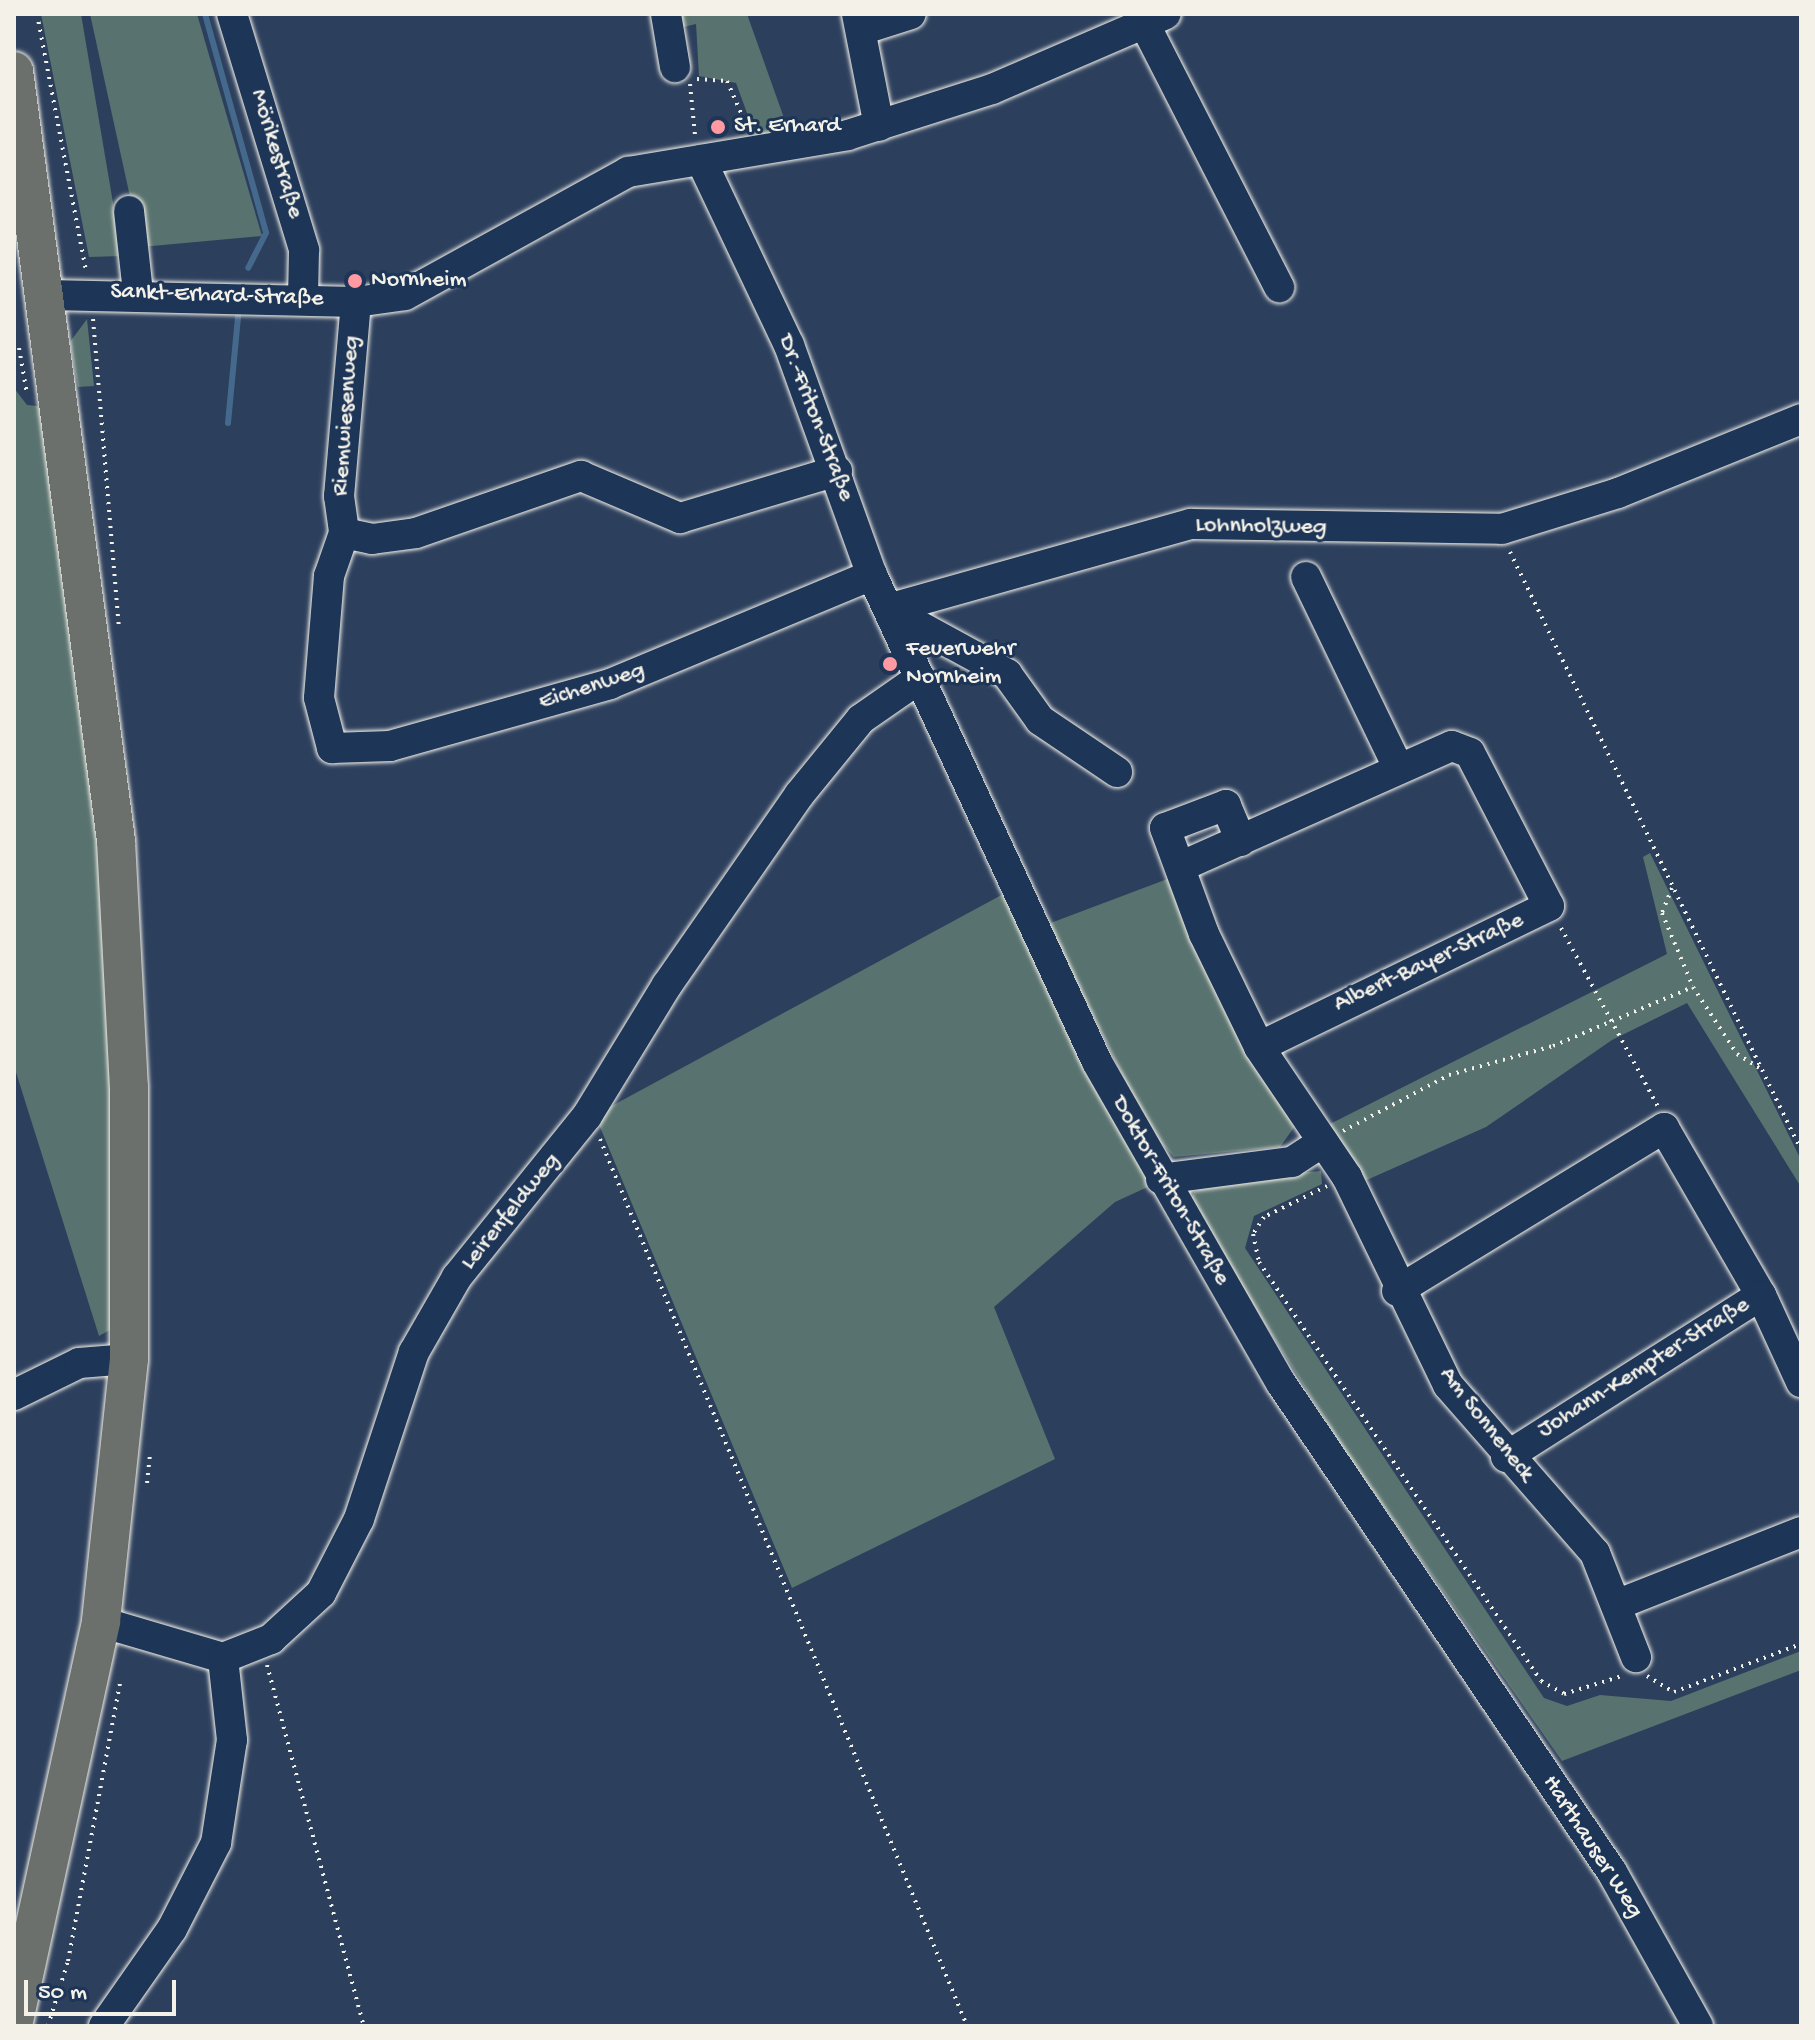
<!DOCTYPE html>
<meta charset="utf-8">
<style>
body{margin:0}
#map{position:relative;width:1815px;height:2040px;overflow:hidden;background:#2c3f5d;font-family:"Gochi Hand",sans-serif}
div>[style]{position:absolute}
.green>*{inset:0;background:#58726f}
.stream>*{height:6px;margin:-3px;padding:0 3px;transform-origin:3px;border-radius:3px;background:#45698c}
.path>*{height:4px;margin-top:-2px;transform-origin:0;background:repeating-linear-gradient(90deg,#f4f1e8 0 2px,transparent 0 8px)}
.roads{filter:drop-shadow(0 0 2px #f4f1e8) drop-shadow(0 0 2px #f4f1e8)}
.minor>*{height:30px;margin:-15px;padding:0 15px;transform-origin:15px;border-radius:15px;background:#1d3557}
.major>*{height:38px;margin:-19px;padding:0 19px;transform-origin:19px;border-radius:19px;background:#6b706d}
.dots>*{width:22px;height:22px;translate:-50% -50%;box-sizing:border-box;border:4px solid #1d3557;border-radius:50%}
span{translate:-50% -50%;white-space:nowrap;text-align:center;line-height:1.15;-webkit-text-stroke:6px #1d3557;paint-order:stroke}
.poi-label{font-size:24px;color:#f4f1e8}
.left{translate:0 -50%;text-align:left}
.street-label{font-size:24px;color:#f4f1e8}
.frame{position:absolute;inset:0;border:16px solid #f4f1e8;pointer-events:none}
.scale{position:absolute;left:24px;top:1980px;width:152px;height:36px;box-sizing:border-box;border:4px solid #f4f1e8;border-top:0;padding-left:10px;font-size:24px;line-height:28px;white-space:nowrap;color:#f4f1e8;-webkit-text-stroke:6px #1d3557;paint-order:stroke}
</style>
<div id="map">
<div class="green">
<div style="clip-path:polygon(41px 14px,81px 14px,122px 256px,89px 257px)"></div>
<div style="clip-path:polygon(90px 14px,197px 14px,262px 236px,141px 247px)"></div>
<div style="clip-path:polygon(678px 14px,747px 14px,789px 132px,755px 135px,736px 83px,699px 76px,696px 24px,679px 28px)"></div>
<div style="clip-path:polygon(87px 319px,94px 386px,78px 387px,70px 342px)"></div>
<div style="clip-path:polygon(14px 388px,27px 405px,47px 407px,113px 928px,117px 1326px,99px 1336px,14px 1066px)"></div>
<div style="clip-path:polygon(1650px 853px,1801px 1160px,1801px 1187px,1687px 1003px,1612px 1040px,1486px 1127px,1360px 1183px,1326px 1126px,1667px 954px,1643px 857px)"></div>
<div style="clip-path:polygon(1170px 878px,1295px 1126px,1280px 1147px,1174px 1157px,1150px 1131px,1048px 924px)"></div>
<div style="clip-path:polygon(1007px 892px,1152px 1185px,1115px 1202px,994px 1307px,1055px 1459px,792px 1588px,595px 1115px)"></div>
<div style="clip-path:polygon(1321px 1171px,1322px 1184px,1254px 1216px,1245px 1248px,1544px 1698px,1567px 1706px,1600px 1695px,1671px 1701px,1801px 1651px,1801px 1670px,1562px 1761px,1341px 1445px,1190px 1204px,1194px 1192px,1219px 1180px)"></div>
</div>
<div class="stream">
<div style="left:205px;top:14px;width:227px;rotate:74.4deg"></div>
<div style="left:266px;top:233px;width:39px;rotate:117deg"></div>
<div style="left:228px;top:423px;width:117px;rotate:-84.6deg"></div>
</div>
<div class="path">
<div style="left:37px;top:14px;width:262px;rotate:79.2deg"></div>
<div style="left:697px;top:79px;width:30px;rotate:4deg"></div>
<div style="left:727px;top:81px;width:52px;rotate:66.4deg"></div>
<div style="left:690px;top:84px;width:51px;rotate:84.4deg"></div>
<div style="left:93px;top:319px;width:311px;rotate:85.2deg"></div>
<div style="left:19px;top:348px;width:47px;rotate:80.1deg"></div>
<div style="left:1510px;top:552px;width:665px;rotate:64.05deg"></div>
<div style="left:1672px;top:888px;width:27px;rotate:112deg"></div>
<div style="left:1662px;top:913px;width:80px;rotate:67.3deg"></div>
<div style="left:1693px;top:987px;width:80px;rotate:56.7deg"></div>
<div style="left:1737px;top:1054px;width:26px;rotate:32deg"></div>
<div style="left:1561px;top:928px;width:204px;rotate:61.5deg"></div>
<div style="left:1343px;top:1131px;width:120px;rotate:-27.8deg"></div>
<div style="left:1449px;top:1075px;width:108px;rotate:-15.6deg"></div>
<div style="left:1553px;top:1046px;width:152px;rotate:-22.9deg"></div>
<div style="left:600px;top:1139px;width:960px;rotate:67.52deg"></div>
<div style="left:1327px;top:1186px;width:70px;rotate:153.8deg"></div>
<div style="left:1264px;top:1217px;width:20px;rotate:123deg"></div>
<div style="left:1253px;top:1234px;width:29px;rotate:78deg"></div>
<div style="left:1259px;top:1262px;width:505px;rotate:56.06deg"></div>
<div style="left:1541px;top:1681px;width:26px;rotate:29deg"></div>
<div style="left:1564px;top:1694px;width:61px;rotate:-17.2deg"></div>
<div style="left:147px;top:1483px;width:27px;rotate:-84deg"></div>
<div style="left:267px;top:1665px;width:374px;rotate:75deg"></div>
<div style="left:1647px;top:1676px;width:31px;rotate:31deg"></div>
<div style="left:1674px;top:1692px;width:136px;rotate:-20.7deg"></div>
<div style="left:48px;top:2026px;width:68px;rotate:-72.9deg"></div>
<div style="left:68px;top:1961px;width:284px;rotate:-79.4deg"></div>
</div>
<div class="roads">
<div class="minor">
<div style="left:232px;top:14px;width:247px;rotate:73deg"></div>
<div style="left:304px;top:250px;width:47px;rotate:91.2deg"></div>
<div style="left:666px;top:14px;width:54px;rotate:80.4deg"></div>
<div style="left:857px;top:14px;width:114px;rotate:78.9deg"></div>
<div style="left:1144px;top:23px;width:297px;rotate:62.9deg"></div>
<div style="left:861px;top:30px;width:52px;rotate:-17.7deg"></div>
<div style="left:701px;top:160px;width:205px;rotate:64.6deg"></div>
<div style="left:789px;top:345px;width:245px;rotate:70.2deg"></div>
<div style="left:872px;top:575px;width:536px;rotate:65.2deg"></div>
<div style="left:1097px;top:1062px;width:370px;rotate:60.2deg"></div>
<div style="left:1281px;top:1383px;width:590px;rotate:55.91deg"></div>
<div style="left:1612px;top:1872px;width:176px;rotate:60.8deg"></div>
<div style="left:129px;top:211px;width:82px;rotate:83.7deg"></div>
<div style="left:49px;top:295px;width:307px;rotate:1.3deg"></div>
<div style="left:356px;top:302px;width:49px;rotate:-8.1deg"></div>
<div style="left:405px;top:295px;width:255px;rotate:-28.9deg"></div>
<div style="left:628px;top:172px;width:223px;rotate:-9.5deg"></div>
<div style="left:848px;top:135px;width:151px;rotate:-17.7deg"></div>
<div style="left:992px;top:89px;width:189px;rotate:-23.3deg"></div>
<div style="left:356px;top:302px;width:195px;rotate:95deg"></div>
<div style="left:339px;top:496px;width:37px;rotate:82deg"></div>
<div style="left:344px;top:533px;width:46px;rotate:109.2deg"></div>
<div style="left:329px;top:576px;width:122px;rotate:94.7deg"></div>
<div style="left:319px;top:698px;width:52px;rotate:75.4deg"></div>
<div style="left:332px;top:748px;width:58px;rotate:-2deg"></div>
<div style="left:390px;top:746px;width:229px;rotate:-15.7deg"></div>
<div style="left:610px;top:684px;width:284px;rotate:-22.6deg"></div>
<div style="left:344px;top:533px;width:29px;rotate:12deg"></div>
<div style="left:372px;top:539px;width:44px;rotate:-7.8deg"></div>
<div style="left:416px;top:533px;width:175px;rotate:-19.1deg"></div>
<div style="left:581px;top:476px;width:108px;rotate:23deg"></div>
<div style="left:680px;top:518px;width:164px;rotate:-16.7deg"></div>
<div style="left:1306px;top:577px;width:213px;rotate:64.2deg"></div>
<div style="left:888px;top:609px;width:315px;rotate:-15.7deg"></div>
<div style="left:1191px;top:524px;width:311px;rotate:0.9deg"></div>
<div style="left:1502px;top:529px;width:121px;rotate:-17.2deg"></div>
<div style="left:1618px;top:493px;width:197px;rotate:-22deg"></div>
<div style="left:888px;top:609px;width:136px;rotate:28.6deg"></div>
<div style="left:1007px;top:674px;width:57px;rotate:54.3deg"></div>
<div style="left:1040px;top:720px;width:93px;rotate:34deg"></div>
<div style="left:1241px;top:841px;width:39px;rotate:-113deg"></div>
<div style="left:1226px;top:805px;width:65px;rotate:159.3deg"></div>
<div style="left:1165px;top:828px;width:113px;rotate:69.8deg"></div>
<div style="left:1204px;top:934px;width:126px;rotate:64deg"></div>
<div style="left:1259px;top:1047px;width:157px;rotate:55.9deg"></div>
<div style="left:1347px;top:1177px;width:231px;rotate:64.1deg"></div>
<div style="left:1448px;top:1385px;width:223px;rotate:48.8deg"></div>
<div style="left:1595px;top:1553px;width:112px;rotate:68.5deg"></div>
<div style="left:1182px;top:866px;width:295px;rotate:-24deg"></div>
<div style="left:1452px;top:746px;width:19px;rotate:21deg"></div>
<div style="left:1470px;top:753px;width:172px;rotate:62.7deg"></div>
<div style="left:1549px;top:906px;width:322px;rotate:154.1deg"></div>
<div style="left:1161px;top:1179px;width:132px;rotate:-7.4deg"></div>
<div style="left:1292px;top:1162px;width:37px;rotate:-33deg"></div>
<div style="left:1397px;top:1291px;width:313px;rotate:-31.4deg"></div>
<div style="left:1664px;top:1128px;width:193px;rotate:59.9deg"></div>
<div style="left:1761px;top:1295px;width:96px;rotate:65.3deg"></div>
<div style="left:14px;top:1395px;width:72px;rotate:-26.2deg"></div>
<div style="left:79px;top:1363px;width:50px;rotate:-4.6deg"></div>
<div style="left:1506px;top:1457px;width:302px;rotate:-32.4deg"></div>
<div style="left:1616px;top:1605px;width:199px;rotate:-21.5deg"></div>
<div style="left:101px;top:1622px;width:127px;rotate:16.4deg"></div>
<div style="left:223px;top:1658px;width:52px;rotate:-21.6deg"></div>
<div style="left:271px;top:1639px;width:68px;rotate:-42.6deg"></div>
<div style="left:321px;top:1593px;width:83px;rotate:-62.8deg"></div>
<div style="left:359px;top:1519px;width:176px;rotate:-71.8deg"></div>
<div style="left:414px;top:1352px;width:86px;rotate:-60.2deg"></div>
<div style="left:457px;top:1277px;width:207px;rotate:-51.1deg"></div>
<div style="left:587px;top:1116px;width:153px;rotate:-58.6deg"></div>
<div style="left:667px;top:985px;width:231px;rotate:-55.2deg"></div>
<div style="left:799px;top:795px;width:98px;rotate:-50.8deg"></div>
<div style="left:861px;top:719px;width:72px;rotate:-34.8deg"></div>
<div style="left:104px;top:2026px;width:118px;rotate:-55deg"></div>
<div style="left:172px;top:1929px;width:97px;rotate:-62.9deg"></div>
<div style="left:216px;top:1843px;width:104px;rotate:-81.2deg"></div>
<div style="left:232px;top:1740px;width:82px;rotate:-96.3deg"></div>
</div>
<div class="major">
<div style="left:14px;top:71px;width:777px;rotate:82.45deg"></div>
<div style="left:116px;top:841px;width:246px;rotate:87deg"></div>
<div style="left:129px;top:1087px;width:272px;rotate:90deg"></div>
<div style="left:129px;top:1359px;width:264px;rotate:96.1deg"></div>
<div style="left:101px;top:1622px;width:407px;rotate:102.3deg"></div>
</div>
</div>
<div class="dots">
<div style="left:718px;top:127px;background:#ff9aa2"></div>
<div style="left:355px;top:281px;background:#ff9aa2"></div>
<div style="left:890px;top:664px;background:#ff9aa2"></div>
</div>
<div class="poi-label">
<span class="left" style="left:734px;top:127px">St. Erhard</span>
<span class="left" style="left:371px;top:281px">Nornheim</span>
<span class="left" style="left:906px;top:664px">Feuerwehr<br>Nornheim</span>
</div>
<div class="street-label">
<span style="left:276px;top:154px;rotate:73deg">Mörikestraße</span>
<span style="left:217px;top:296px;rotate:2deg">Sankt-Erhard-Straße</span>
<span style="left:347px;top:416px;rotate:-86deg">Riemwiesenweg</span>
<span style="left:815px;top:418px;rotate:69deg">Dr.-Friton-Straße</span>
<span style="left:1261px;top:527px;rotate:1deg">Lohnholzweg</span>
<span style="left:592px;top:687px;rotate:-18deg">Eichenweg</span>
<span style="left:1429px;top:963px;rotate:-25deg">Albert-Bayer-Straße</span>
<span style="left:1170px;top:1191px;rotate:60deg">Doktor-Friton-Straße</span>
<span style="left:511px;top:1212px;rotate:-51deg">Leirenfeldweg</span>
<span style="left:1644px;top:1368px;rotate:-32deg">Johann-Kempter-Straße</span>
<span style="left:1486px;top:1425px;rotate:52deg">Am Sonneneck</span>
<span style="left:1592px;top:1847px;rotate:57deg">Harthauser Weg</span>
</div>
<div class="frame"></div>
<div class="scale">50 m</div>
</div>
